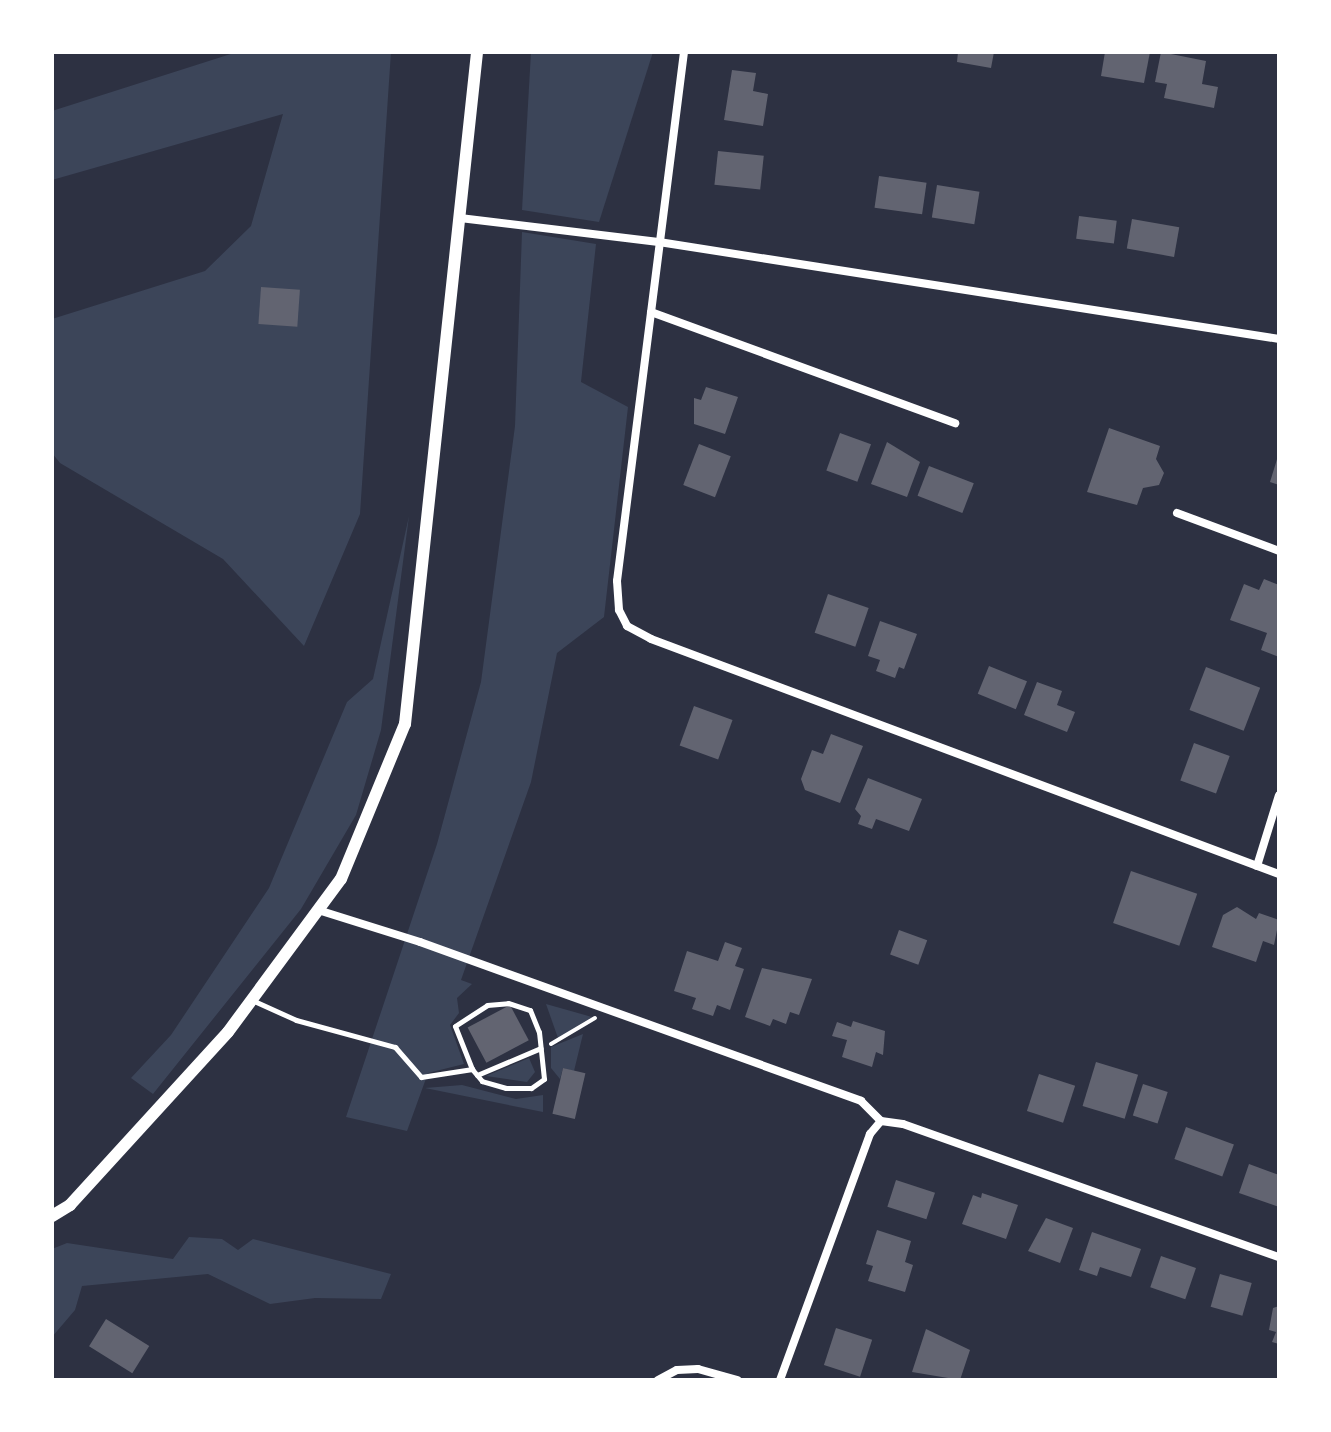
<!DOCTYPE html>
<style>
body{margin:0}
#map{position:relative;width:1331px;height:1432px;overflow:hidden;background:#2d3142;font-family:Barlow,sans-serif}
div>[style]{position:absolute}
.green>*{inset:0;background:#3c4559}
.building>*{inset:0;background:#626471;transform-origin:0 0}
.path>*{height:4px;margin:-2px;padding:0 2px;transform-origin:2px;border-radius:2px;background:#fff}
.service>*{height:5px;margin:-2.5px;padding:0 2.5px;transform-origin:2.5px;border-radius:2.5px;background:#fff}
.minor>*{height:8px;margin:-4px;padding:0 4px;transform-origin:4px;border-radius:4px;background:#fff}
.tertiary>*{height:12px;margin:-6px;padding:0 6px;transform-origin:6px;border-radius:6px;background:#fff}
span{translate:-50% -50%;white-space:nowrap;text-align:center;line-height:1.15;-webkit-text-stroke:6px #fff;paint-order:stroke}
.frame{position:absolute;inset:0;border:54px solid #fff;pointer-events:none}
</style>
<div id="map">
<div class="green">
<div style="clip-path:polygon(237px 52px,391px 52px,360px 514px,304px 646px,223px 559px,60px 463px,52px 453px,52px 319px,205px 271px,251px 226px,283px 114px,52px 180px,52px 111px)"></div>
<div style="clip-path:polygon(531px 52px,653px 52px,599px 222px,522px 210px)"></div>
<div style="clip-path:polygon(522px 232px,596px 244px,581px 382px,628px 407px,604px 617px,557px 653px,531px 782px,461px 980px,472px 984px,457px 998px,459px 1013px,450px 1025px,464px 1064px,428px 1073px,407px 1131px,346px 1117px,437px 844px,481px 682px,515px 426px)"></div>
<div style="clip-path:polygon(409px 516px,381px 730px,356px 815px,301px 909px,153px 1094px,131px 1078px,171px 1035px,269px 888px,347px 702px,373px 679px)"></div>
<div style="clip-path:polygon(546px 1004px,592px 1017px,558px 1038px)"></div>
<div style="clip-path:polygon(583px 1034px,574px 1071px,563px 1068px,560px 1079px,551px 1068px,551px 1047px)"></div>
<div style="clip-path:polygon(529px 1058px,535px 1072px,527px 1082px,486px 1076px)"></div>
<div style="clip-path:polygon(462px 1085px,516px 1099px,543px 1095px,543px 1112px,425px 1088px)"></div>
<div style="clip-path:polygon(189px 1237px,222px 1239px,238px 1250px,253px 1239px,391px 1274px,381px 1299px,315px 1298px,270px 1304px,208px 1274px,82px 1286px,75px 1310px,52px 1337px,52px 1249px,67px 1243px,173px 1259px)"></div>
</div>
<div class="building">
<div style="clip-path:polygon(958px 52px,994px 52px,991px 68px,957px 62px)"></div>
<div style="clip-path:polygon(1105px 52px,1150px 52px,1144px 83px,1101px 76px)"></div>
<div style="clip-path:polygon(1161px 52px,1206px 61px,1202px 84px,1218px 87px,1214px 108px,1164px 98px,1167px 84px,1155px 82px)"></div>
<div style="clip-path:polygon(732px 70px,756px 73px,753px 91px,768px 94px,763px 126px,724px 120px)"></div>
<div style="left:718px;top:151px;width:46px;height:34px;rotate:6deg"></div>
<div style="left:879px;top:176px;width:48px;height:32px;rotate:8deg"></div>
<div style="left:937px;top:185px;width:43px;height:33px;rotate:9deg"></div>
<div style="left:1079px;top:216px;width:38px;height:23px;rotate:7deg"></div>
<div style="left:1132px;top:219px;width:48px;height:30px;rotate:10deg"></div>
<div style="left:261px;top:287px;width:39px;height:37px;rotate:4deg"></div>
<div style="clip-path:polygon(706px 387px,738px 397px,725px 434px,694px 424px,694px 398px,701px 400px)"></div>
<div style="clip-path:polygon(1109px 428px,1160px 446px,1156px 459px,1164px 473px,1159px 485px,1143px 488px,1137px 505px,1087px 492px)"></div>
<div style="left:840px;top:433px;width:33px;height:40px;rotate:20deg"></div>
<div style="clip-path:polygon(887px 442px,920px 462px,907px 497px,871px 484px)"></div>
<div style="left:699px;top:444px;width:34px;height:44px;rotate:21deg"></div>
<div style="clip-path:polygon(1278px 456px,1279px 456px,1279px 485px,1270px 482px)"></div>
<div style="left:929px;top:466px;width:48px;height:32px;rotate:21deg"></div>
<div style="clip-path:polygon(1264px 579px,1279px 585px,1279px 657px,1261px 650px,1267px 633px,1230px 620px,1244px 584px,1259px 590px)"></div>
<div style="left:828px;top:594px;width:43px;height:41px;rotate:19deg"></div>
<div style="clip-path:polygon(880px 621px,917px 634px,904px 669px,899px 667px,895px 678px,876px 671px,880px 660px,868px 656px)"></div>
<div style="left:989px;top:666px;width:41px;height:30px;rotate:22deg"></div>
<div style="left:1206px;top:667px;width:58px;height:46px;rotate:21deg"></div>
<div style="clip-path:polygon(1037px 682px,1062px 691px,1057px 705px,1075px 712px,1067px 732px,1024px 715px)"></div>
<div style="left:694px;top:706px;width:41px;height:42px;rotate:20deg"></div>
<div style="clip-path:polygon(831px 734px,863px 746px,840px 803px,805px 790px,801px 779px,812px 750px,823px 754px)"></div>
<div style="left:1194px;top:743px;width:38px;height:40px;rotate:20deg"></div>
<div style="clip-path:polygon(868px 778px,922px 799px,909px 831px,876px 819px,872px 829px,858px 824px,861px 816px,855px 809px)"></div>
<div style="left:1131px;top:871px;width:70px;height:55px;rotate:19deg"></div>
<div style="clip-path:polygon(1237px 907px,1256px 919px,1259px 913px,1279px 920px,1274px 945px,1263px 941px,1256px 962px,1212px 947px,1223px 915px)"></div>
<div style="left:899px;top:930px;width:30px;height:26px;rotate:20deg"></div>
<div style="clip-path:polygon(725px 942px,742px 948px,735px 966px,744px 969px,730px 1010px,717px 1005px,713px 1016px,692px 1009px,696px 998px,674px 991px,687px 951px,718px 961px)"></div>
<div style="clip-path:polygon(762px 968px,812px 979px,799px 1015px,790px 1012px,786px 1024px,773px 1019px,770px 1026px,745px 1017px)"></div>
<div style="left:510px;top:1005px;width:40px;height:48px;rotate:62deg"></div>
<div style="clip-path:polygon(853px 1021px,885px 1031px,883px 1055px,876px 1052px,872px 1067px,842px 1057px,847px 1040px,832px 1036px,837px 1022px,851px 1027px)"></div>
<div style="left:1096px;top:1062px;width:44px;height:46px;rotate:17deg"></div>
<div style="left:563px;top:1068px;width:23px;height:47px;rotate:13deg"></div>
<div style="left:1039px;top:1074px;width:38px;height:39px;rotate:18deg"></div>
<div style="left:1143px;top:1084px;width:26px;height:33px;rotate:18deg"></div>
<div style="left:1186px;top:1127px;width:51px;height:34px;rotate:20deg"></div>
<div style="clip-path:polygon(1249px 1164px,1279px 1175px,1279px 1207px,1239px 1193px)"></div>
<div style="left:896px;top:1180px;width:41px;height:28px;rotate:18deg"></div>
<div style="clip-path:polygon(982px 1193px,1018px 1205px,1006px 1239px,962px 1224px,973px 1195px,981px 1198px)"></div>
<div style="clip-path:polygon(1046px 1218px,1073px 1228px,1060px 1263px,1028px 1251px)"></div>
<div style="clip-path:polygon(877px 1230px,911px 1241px,905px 1262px,913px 1265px,905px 1292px,868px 1281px,873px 1266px,866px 1264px)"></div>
<div style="clip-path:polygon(1092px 1232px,1141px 1249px,1131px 1277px,1100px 1267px,1097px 1276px,1079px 1270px)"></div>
<div style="left:1161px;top:1256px;width:37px;height:33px;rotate:19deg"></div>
<div style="left:1220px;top:1274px;width:33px;height:34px;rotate:16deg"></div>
<div style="clip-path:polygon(1279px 1306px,1279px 1344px,1272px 1342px,1276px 1332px,1269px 1330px,1273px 1308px)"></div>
<div style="left:106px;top:1319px;width:51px;height:32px;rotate:32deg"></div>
<div style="left:836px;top:1328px;width:38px;height:39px;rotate:18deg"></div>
<div style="clip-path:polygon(926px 1329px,970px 1350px,960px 1380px,912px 1372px)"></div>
</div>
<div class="path">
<div style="left:551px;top:1044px;width:51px;rotate:-30.6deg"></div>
</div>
<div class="service">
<div style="left:252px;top:1000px;width:48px;rotate:24.4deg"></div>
<div style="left:296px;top:1020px;width:103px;rotate:15.3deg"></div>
<div style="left:395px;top:1047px;width:40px;rotate:49deg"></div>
<div style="left:421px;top:1077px;width:52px;rotate:-8.9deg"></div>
<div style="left:472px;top:1069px;width:46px;rotate:-111.6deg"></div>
<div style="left:455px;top:1026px;width:38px;rotate:-33deg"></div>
<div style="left:487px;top:1005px;width:21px;rotate:-5deg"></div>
<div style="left:508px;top:1003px;width:23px;rotate:18deg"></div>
<div style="left:530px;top:1010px;width:24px;rotate:68deg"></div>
<div style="left:539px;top:1032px;width:47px;rotate:83.9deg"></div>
<div style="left:544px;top:1079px;width:16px;rotate:145deg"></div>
<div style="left:531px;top:1088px;width:25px;rotate:180deg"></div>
<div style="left:506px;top:1088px;width:25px;rotate:-164deg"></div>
<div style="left:482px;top:1081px;width:16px;rotate:-130deg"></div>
<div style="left:477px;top:1075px;width:69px;rotate:-22.9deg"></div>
</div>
<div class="minor">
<div style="left:684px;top:52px;width:533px;rotate:97.22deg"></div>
<div style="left:617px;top:581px;width:29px;rotate:86deg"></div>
<div style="left:619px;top:610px;width:18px;rotate:63deg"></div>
<div style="left:627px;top:626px;width:27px;rotate:28deg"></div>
<div style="left:651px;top:639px;width:671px;rotate:20.52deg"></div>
<div style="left:460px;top:218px;width:200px;rotate:6.9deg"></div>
<div style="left:659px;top:242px;width:628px;rotate:8.89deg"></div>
<div style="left:651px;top:312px;width:324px;rotate:20.1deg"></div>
<div style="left:1177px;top:513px;width:109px;rotate:20.4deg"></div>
<div style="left:1257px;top:866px;width:74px;rotate:-72.8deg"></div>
<div style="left:318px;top:910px;width:107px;rotate:17.4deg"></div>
<div style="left:420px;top:942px;width:469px;rotate:19.8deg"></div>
<div style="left:861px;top:1101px;width:28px;rotate:45deg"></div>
<div style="left:881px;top:1121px;width:22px;rotate:8deg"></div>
<div style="left:903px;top:1124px;width:399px;rotate:19.5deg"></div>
<div style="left:658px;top:1380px;width:21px;rotate:-28deg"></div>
<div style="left:677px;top:1370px;width:21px;rotate:-3deg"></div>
<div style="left:698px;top:1369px;width:41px;rotate:15.8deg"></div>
<div style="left:780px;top:1380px;width:262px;rotate:-69.9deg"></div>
<div style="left:870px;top:1134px;width:17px;rotate:-50deg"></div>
</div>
<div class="tertiary">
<div style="left:52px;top:1216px;width:21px;rotate:-31deg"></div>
<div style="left:70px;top:1205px;width:234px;rotate:-47.6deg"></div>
<div style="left:228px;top:1032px;width:190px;rotate:-53.6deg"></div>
<div style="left:341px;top:879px;width:168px;rotate:-67.6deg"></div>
<div style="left:405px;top:724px;width:676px;rotate:-83.88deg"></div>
</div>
<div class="frame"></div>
</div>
